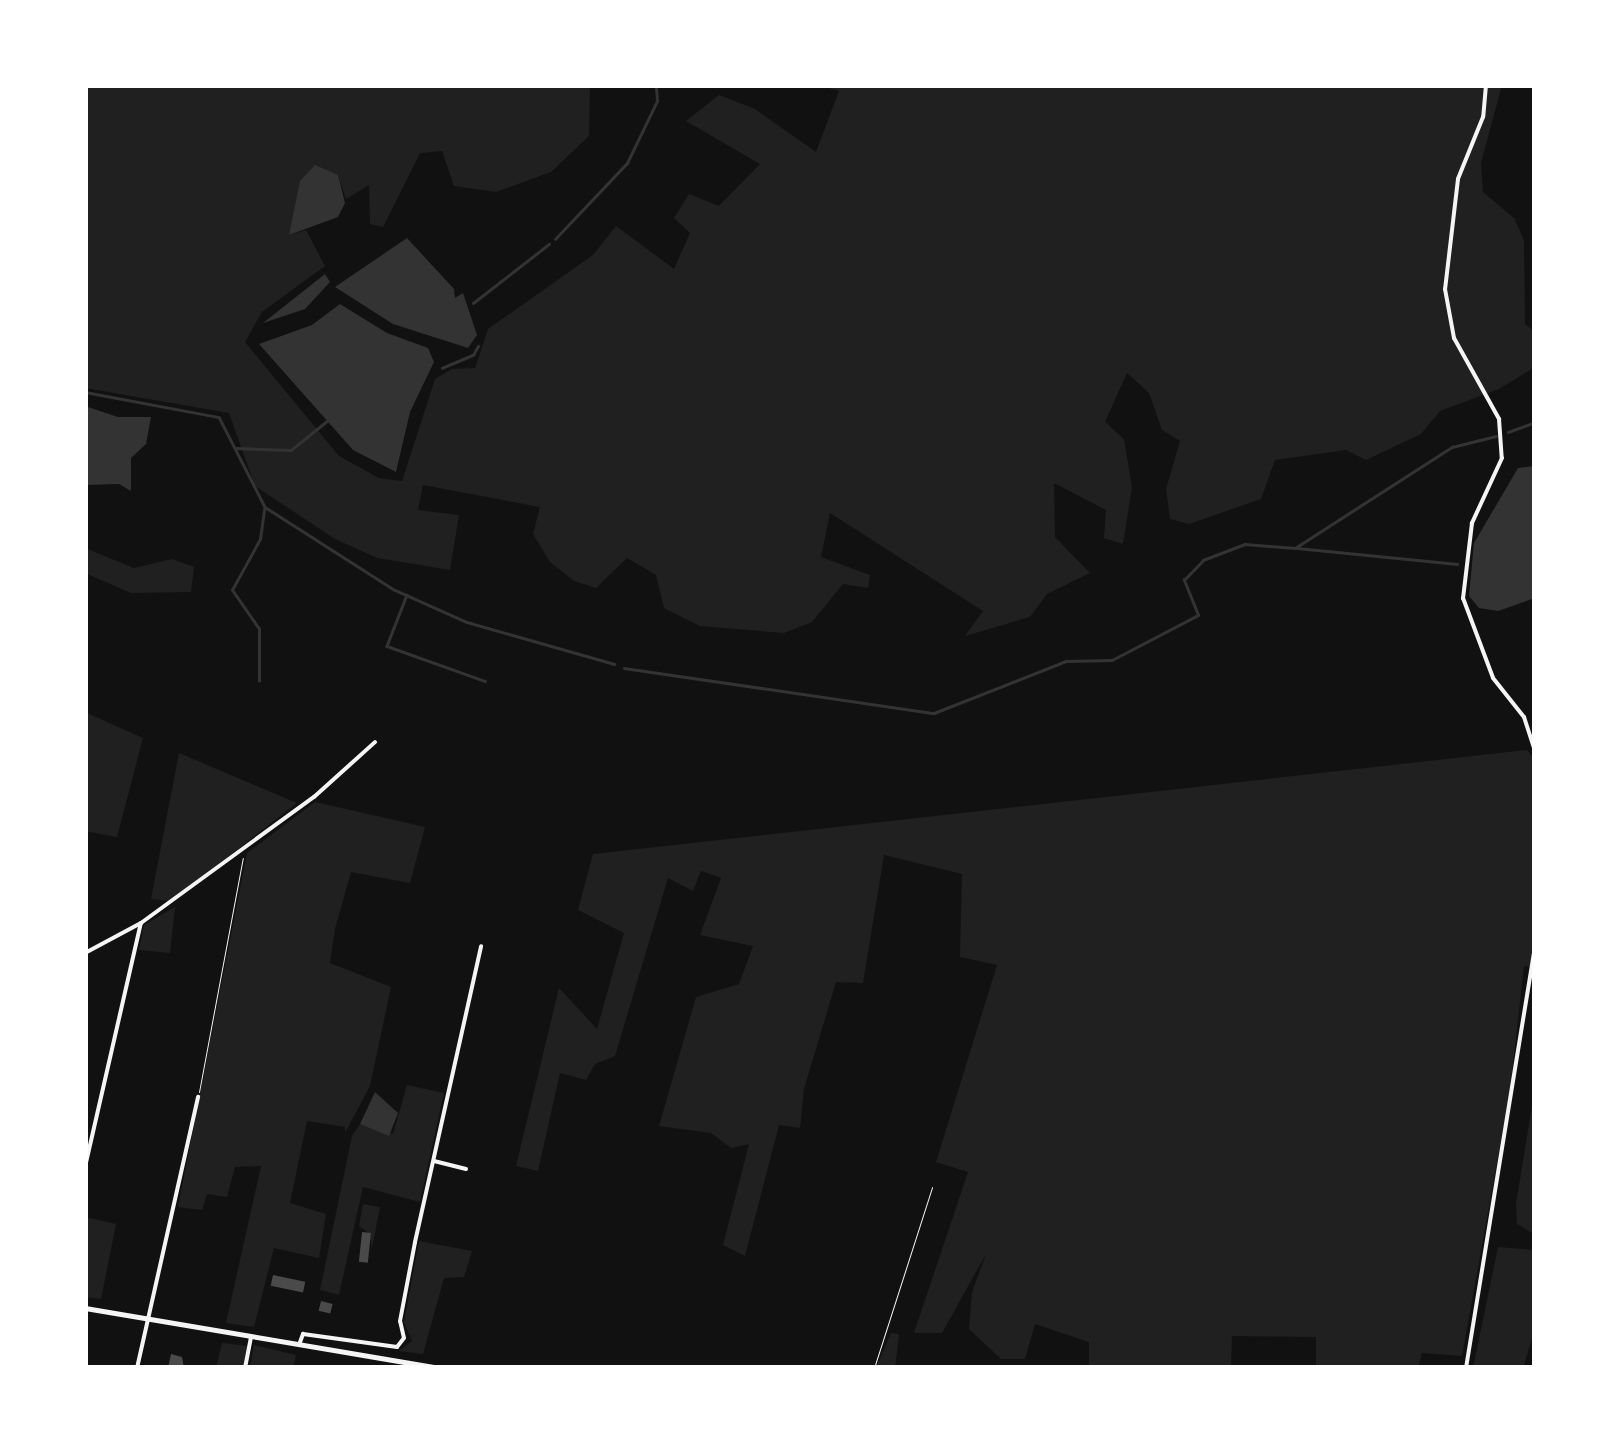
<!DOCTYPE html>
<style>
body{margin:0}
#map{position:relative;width:1620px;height:1453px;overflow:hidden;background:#111;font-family:"Fira Sans Condensed",sans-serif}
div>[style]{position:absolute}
.green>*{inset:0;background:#202020}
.water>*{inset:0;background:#333}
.stream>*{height:2.5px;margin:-1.25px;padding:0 1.25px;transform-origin:1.25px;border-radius:1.25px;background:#333}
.building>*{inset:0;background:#4a4a4a;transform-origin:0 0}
.path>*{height:1px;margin:-0.5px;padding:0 0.5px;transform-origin:0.5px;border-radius:0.5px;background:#f5f5f5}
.service>*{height:1px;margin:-0.5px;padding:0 0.5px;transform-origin:0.5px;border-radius:0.5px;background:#f5f5f5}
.minor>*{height:4px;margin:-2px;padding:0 2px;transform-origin:2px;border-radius:2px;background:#f5f5f5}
.secondary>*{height:5px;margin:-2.5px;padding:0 2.5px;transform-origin:2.5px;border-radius:2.5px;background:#f5f5f5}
span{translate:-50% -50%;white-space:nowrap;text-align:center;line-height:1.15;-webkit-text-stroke:8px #fff;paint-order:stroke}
.frame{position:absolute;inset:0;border:88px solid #fff;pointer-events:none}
</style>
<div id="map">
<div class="green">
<div style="clip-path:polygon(85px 85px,590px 85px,589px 136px,551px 172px,496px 192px,454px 186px,442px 151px,420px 153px,383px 227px,370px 224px,369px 185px,346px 199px,338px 175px,302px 194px,289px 235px,306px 230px,325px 266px,262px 312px,245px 342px,339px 456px,379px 478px,402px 481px,435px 379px,452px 369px,475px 368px,488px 329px,593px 255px,616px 226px,674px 269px,690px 233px,674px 218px,689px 194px,719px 206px,760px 164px,686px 121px,719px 95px,755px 109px,816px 152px,839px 91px,819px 85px,1502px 85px,1481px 163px,1483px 192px,1514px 218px,1524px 240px,1525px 324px,1535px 332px,1535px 367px,1499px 389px,1440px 411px,1421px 434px,1366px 460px,1346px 450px,1275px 460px,1261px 499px,1189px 524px,1170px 519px,1166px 489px,1180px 441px,1162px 430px,1149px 393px,1127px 373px,1105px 422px,1124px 439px,1132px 487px,1123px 544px,1104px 538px,1106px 510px,1054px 483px,1055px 537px,1090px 573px,1047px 594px,1030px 617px,965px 636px,983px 611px,830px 513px,821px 557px,870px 575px,868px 588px,843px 584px,812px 622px,784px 633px,700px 626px,664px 608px,656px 575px,627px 558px,596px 588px,574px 581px,550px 562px,533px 534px,540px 507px,423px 485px,418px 510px,459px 515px,450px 570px,377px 558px,335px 539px,255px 486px,229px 413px,85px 388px)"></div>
<div style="clip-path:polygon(85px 548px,134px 568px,172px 559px,194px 567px,191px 592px,131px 593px,85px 573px)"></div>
<div style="clip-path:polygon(85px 712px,143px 738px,117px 837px,85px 831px)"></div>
<div style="clip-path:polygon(1527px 750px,1535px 760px,1535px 967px,1524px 966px,1510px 1091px,1462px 1356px,1422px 1353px,1418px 1368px,1316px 1368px,1316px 1337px,1232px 1336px,1231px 1368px,1089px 1368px,1089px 1342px,1035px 1324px,1025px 1359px,1001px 1359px,969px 1329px,972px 1292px,986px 1254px,942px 1333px,914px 1333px,968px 1172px,936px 1162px,997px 965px,960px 957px,962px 874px,884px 855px,863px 983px,836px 982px,804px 1089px,800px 1128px,779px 1125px,745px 1256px,723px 1245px,749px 1144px,731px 1148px,711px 1133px,659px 1126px,696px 997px,739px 984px,753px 946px,700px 935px,721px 878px,701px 871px,693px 891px,668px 878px,615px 1056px,595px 1064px,586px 1080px,560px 1073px,538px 1171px,516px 1166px,559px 988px,597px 1029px,624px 933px,578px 910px,593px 854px)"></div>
<div style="clip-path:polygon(179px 753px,297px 803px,171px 901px,151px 899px)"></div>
<div style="clip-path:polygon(315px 802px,425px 827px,410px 883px,351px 872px,335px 929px,330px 963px,391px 987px,370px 1086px,345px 1133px,345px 1127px,307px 1121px,290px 1203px,326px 1214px,319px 1258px,274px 1248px,254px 1327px,226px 1323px,261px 1166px,235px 1167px,227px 1197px,207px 1194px,202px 1210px,178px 1207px,247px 853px)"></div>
<div style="clip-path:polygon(175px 907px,170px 953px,139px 950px,144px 925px)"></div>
<div style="clip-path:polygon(407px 1085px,444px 1093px,420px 1202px,363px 1187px,339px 1295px,320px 1290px,352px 1136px,360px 1124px,393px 1134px)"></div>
<div style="clip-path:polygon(1535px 1087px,1535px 1235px,1517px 1224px,1516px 1204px)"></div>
<div style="clip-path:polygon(363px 1204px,380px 1207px,372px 1248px,370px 1234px,359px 1226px)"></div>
<div style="clip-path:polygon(85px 1217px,116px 1224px,101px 1299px,85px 1297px)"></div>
<div style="clip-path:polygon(419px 1241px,472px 1251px,464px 1277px,444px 1278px,423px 1354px,399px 1351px,412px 1341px,404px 1322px)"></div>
<div style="clip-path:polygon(1498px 1247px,1535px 1250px,1535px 1329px,1523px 1368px,1473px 1368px)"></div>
<div style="clip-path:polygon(891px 1333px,899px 1334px,895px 1368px,876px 1368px)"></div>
<div style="clip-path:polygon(222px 1343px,247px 1346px,243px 1368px,216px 1368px)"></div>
<div style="clip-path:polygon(254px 1345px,296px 1355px,293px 1368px,250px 1368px)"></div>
</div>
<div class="water">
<div style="clip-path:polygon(315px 165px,338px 175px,345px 203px,338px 217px,289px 235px,300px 181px)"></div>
<div style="clip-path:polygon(407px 238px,454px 289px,455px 298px,463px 293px,477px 335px,468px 348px,393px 324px,335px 287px)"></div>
<div style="clip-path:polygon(325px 274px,330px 282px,305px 309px,263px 323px)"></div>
<div style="clip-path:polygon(340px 304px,387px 333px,428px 348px,434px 362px,410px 412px,396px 472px,353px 450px,259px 344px,312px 325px)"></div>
<div style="clip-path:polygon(85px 406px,118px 417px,151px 417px,146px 444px,131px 458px,131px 491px,119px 484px,85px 485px)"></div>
<div style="clip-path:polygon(1535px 466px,1535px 598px,1498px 611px,1479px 608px,1469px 596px,1474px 543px,1518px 468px)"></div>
<div style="clip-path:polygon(375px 1092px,398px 1113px,389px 1136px,360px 1124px)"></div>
</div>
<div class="stream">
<div style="left:555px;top:239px;width:105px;rotate:-46.5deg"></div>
<div style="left:627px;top:163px;width:69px;rotate:-64.2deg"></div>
<div style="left:657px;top:101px;width:16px;rotate:-94deg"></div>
<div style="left:473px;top:303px;width:96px;rotate:-37.8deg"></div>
<div style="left:442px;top:368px;width:34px;rotate:-23deg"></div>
<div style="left:473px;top:355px;width:10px;rotate:-61deg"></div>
<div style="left:85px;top:392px;width:136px;rotate:10.6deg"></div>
<div style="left:219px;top:417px;width:101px;rotate:62.9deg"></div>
<div style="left:265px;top:507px;width:154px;rotate:32.6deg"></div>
<div style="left:395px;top:590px;width:79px;rotate:24deg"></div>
<div style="left:467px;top:622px;width:153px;rotate:15.9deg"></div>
<div style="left:1508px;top:432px;width:29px;rotate:-20deg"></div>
<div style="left:236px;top:448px;width:55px;rotate:2.1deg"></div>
<div style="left:291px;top:450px;width:46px;rotate:-38.9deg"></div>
<div style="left:1297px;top:548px;width:161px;rotate:5.7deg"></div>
<div style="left:407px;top:595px;width:55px;rotate:111.4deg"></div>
<div style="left:387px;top:646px;width:104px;rotate:19.7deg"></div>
<div style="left:624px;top:668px;width:313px;rotate:8.3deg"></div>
<div style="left:934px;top:713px;width:142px;rotate:-21.5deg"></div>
<div style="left:1066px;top:661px;width:46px;rotate:-1.2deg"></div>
<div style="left:1112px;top:660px;width:97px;rotate:-27.6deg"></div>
<div style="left:1198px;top:615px;width:38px;rotate:-112deg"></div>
<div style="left:1184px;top:580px;width:28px;rotate:-46deg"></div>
<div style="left:1203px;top:560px;width:45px;rotate:-20.9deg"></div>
<div style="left:1245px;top:544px;width:50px;rotate:4.6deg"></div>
<div style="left:1295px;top:548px;width:187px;rotate:-32.8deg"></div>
<div style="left:1452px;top:447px;width:45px;rotate:-14deg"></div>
<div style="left:259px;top:681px;width:52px;rotate:-90deg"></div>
<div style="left:259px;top:629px;width:47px;rotate:-124.7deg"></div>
<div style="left:232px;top:590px;width:58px;rotate:-61.2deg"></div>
<div style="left:260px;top:539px;width:30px;rotate:-82deg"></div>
</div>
<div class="building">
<div style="left:362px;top:1232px;width:9px;height:30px;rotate:6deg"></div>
<div style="left:273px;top:1275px;width:33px;height:11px;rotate:12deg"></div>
<div style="left:321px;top:1301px;width:12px;height:10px;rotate:14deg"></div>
<div style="clip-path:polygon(171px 1354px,182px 1357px,184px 1368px,168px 1368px)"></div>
</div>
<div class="path">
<div style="left:199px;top:1092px;width:238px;rotate:-79.4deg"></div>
</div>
<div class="service">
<div style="left:874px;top:1368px;width:190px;rotate:-72.2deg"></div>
</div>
<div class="minor">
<div style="left:1486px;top:85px;width:32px;rotate:95deg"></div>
<div style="left:1483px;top:117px;width:67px;rotate:112deg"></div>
<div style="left:1458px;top:179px;width:111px;rotate:96.7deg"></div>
<div style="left:1445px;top:289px;width:50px;rotate:79.6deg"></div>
<div style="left:1454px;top:338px;width:93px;rotate:60.9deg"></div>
<div style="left:1499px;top:419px;width:39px;rotate:86deg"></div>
<div style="left:1502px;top:458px;width:72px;rotate:114.8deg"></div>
<div style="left:1472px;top:523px;width:76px;rotate:96.8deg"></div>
<div style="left:1463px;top:598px;width:85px;rotate:69.4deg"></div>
<div style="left:1493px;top:678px;width:50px;rotate:51.5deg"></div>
<div style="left:1524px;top:717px;width:35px;rotate:72deg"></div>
<div style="left:85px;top:953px;width:64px;rotate:-28.2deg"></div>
<div style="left:141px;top:923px;width:214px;rotate:-36.1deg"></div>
<div style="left:314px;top:797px;width:82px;rotate:-42deg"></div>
<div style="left:434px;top:1161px;width:33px;rotate:14deg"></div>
<div style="left:85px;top:1167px;width:250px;rotate:-77.1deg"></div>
<div style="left:299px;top:1345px;width:12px;rotate:-70deg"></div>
<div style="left:303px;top:1334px;width:95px;rotate:7.9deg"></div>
<div style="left:397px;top:1347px;width:11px;rotate:-52deg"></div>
<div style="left:404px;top:1338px;width:17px;rotate:-103deg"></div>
<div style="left:400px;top:1321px;width:80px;rotate:-79.2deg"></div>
<div style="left:415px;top:1242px;width:303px;rotate:-77.4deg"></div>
<div style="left:137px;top:1368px;width:278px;rotate:-77.3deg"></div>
<div style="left:245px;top:1368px;width:32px;rotate:-79deg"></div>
<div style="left:1466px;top:1368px;width:428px;rotate:-80.7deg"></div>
</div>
<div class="secondary">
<div style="left:85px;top:1308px;width:361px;rotate:9.6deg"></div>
</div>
<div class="frame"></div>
</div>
